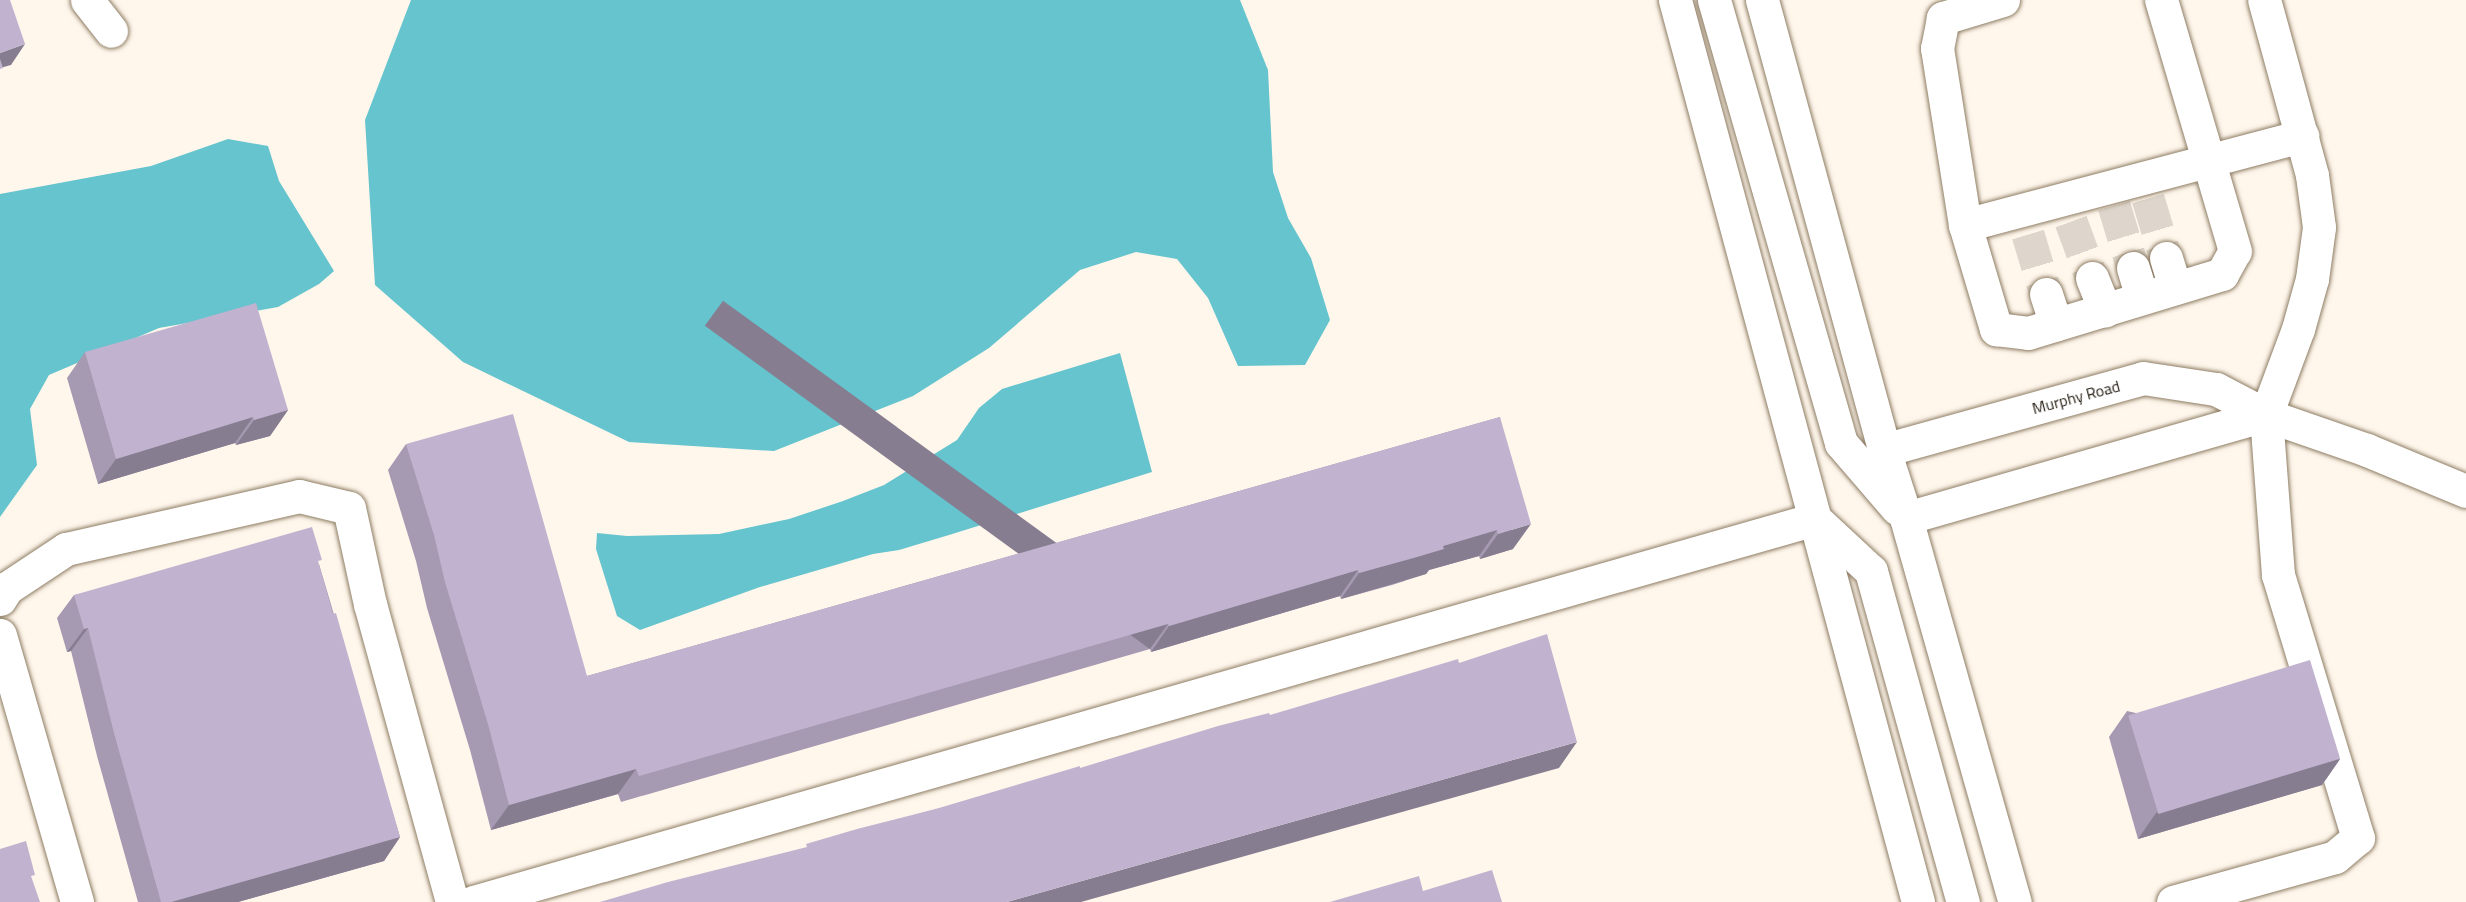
<!DOCTYPE html>
<style>
body{margin:0}
#map{position:relative;width:2466px;height:902px;overflow:hidden;background:#fff7ec;font-family:"Titillium Web",sans-serif}
div>[style]{position:absolute}
.water>*{inset:0;background:#65c4cd}
.minor-tunnel>*{height:33px;margin-top:-16.5px;transform-origin:0;background:repeating-linear-gradient(90deg,#ded6cc 0 33px,transparent 0 49px)}
.roads{filter:drop-shadow(0 0 2px #8e7d64) drop-shadow(0 0 2px #8e7d64)}
.minor>*{height:33px;margin:-16.5px;padding:0 16.5px;transform-origin:16.5px;border-radius:16.5px;background:#fff}
.major>*{height:33px;margin:-16.5px;padding:0 16.5px;transform-origin:16.5px;border-radius:16.5px;background:#fff}
.wall>*{inset:0;background:#a69ab2}
.shaded-wall>*{inset:0;background:#877d91;transform-origin:0 0}
.building>*{inset:0;background:#c1b3cf;transform-origin:0 0}
span{translate:-50% -50%;white-space:nowrap;text-align:center;line-height:1.15;-webkit-text-stroke:4.5px #fff;paint-order:stroke}
.street-label{font-size:16px;color:#251e14}
</style>
<div id="map">
<div class="water">
<div style="clip-path:polygon(411px 0,1240px 0,1268px 70px,1273px 172px,1288px 218px,1311px 258px,1330px 320px,1305px 365px,1238px 366px,1208px 298px,1177px 259px,1136px 252px,1080px 270px,989px 348px,913px 396px,774px 451px,629px 442px,463px 362px,375px 285px,365px 120px)"></div>
<div style="clip-path:polygon(228px 139px,268px 146px,279px 181px,334px 271px,319px 284px,278px 307px,159px 328px,49px 375px,30px 409px,37px 465px,0 517px,0 194px,151px 166px)"></div>
<div style="clip-path:polygon(1120px 353px,1152px 472px,949px 535px,899px 550px,873px 554px,760px 587px,640px 630px,617px 616px,596px 549px,597px 533px,627px 536px,719px 534px,789px 519px,843px 501px,884px 485px,957px 440px,979px 408px,1002px 389px)"></div>
</div>
<div class="minor-tunnel">
<div style="left:2148px;top:198px;width:63px;rotate:73.3deg"></div>
<div style="left:2114px;top:205px;width:66px;rotate:73.2deg"></div>
<div style="left:2071px;top:221px;width:61px;rotate:69.8deg"></div>
<div style="left:2028px;top:234px;width:63px;rotate:73.3deg"></div>
</div>
<div class="roads">
<div class="minor">
<div style="left:87px;top:0;width:39px;rotate:52deg"></div>
<div style="left:2003px;top:0;width:63px;rotate:163.3deg"></div>
<div style="left:1943px;top:18px;width:31px;rotate:101deg"></div>
<div style="left:1937px;top:48px;width:179px;rotate:81deg"></div>
<div style="left:1965px;top:225px;width:109px;rotate:73.4deg"></div>
<div style="left:1996px;top:329px;width:32px;rotate:7deg"></div>
<div style="left:2028px;top:333px;width:203px;rotate:-16.9deg"></div>
<div style="left:2222px;top:274px;width:26px;rotate:-61deg"></div>
<div style="left:2235px;top:251px;width:262px;rotate:-106.4deg"></div>
<div style="left:1965px;top:225px;width:349px;rotate:-14.8deg"></div>
<div style="left:2166px;top:258px;width:31px;rotate:73deg"></div>
<div style="left:2133px;top:268px;width:31px;rotate:73deg"></div>
<div style="left:2092px;top:278px;width:35px;rotate:68deg"></div>
<div style="left:2046px;top:294px;width:32px;rotate:72deg"></div>
<div style="left:1884px;top:450px;width:269px;rotate:-15.5deg"></div>
<div style="left:2143px;top:378px;width:74px;rotate:8.6deg"></div>
<div style="left:2216px;top:389px;width:56px;rotate:27.5deg"></div>
<div style="left:2266px;top:415px;width:107px;rotate:19.1deg"></div>
<div style="left:2367px;top:450px;width:107px;rotate:22.5deg"></div>
<div style="left:1906px;top:518px;width:374px;rotate:-16deg"></div>
<div style="left:0;top:599px;width:13px;rotate:-58deg"></div>
<div style="left:7px;top:588px;width:71px;rotate:-33.5deg"></div>
<div style="left:66px;top:549px;width:239px;rotate:-12.8deg"></div>
<div style="left:299px;top:496px;width:51px;rotate:13.5deg"></div>
<div style="left:349px;top:508px;width:98px;rotate:77.7deg"></div>
<div style="left:370px;top:604px;width:309px;rotate:74.6deg"></div>
<div style="left:0;top:635px;width:278px;rotate:73.9deg"></div>
<div style="left:473px;top:902px;width:1396px;rotate:-15.93deg"></div>
<div style="left:2173px;top:902px;width:168px;rotate:-15.5deg"></div>
<div style="left:2335px;top:857px;width:30px;rotate:-40deg"></div>
<div style="left:2358px;top:838px;width:275px;rotate:-106.9deg"></div>
<div style="left:2278px;top:575px;width:160px;rotate:-94.3deg"></div>
<div style="left:2266px;top:415px;width:92px;rotate:-69.6deg"></div>
<div style="left:2298px;top:329px;width:52px;rotate:-74.4deg"></div>
<div style="left:2312px;top:279px;width:52px;rotate:-82.3deg"></div>
<div style="left:2319px;top:227px;width:52px;rotate:-97.7deg"></div>
<div style="left:2312px;top:175px;width:181px;rotate:-105.3deg"></div>
</div>
<div class="major">
<div style="left:1675px;top:0;width:934px;rotate:74.92deg"></div>
<div style="left:1714px;top:0;width:461px;rotate:74deg"></div>
<div style="left:1841px;top:443px;width:86px;rotate:49.3deg"></div>
<div style="left:1762px;top:0;width:466px;rotate:74.8deg"></div>
<div style="left:1884px;top:450px;width:71px;rotate:72.1deg"></div>
<div style="left:1906px;top:518px;width:399px;rotate:74.2deg"></div>
<div style="left:1815px;top:519px;width:76px;rotate:42.9deg"></div>
<div style="left:1871px;top:571px;width:344px;rotate:74.5deg"></div>
</div>
</div>
<div class="wall">
<div style="clip-path:polygon(85px 352px,288px 410px,270px 436px,236px 445px,235px 443px,98px 484px,67px 378px)"></div>
<div style="clip-path:polygon(1500px 417px,1513px 549px,1480px 559px,1479px 556px,1429px 570px,1426px 574px,1392px 585px,1341px 599px,1340px 596px,1151px 652px,1150px 649px,621px 802px,618px 794px,491px 830px,470px 750px,427px 608px,416px 561px,388px 470px,406px 444px,587px 676px)"></div>
<div style="clip-path:polygon(319px 564px,400px 837px,384px 861px,238px 902px,138px 902px,97px 756px,71px 651px,67px 652px,57px 618px,74px 595px)"></div>
<div style="clip-path:polygon(2127px 711px,2340px 759px,2322px 785px,2138px 839px,2109px 737px)"></div>
</div>
<div class="shaded-wall">
<div style="clip-path:polygon(25px 44px,11px 65px,0 68px,0 53px)"></div>
<div style="clip-path:polygon(288px 410px,270px 436px,236px 445px,254px 420px)"></div>
<div style="clip-path:polygon(253px 417px,235px 443px,98px 484px,116px 459px)"></div>
<div style="clip-path:polygon(1531px 524px,1513px 549px,1480px 559px,1498px 534px)"></div>
<div style="clip-path:polygon(1497px 530px,1479px 556px,1429px 570px,1426px 574px,1341px 599px,1359px 573px,1443px 546px)"></div>
<div style="clip-path:polygon(1358px 570px,1340px 596px,1151px 652px,1169px 626px)"></div>
<div style="left:1168px;top:624px;width:31px;height:550px;rotate:126deg"></div>
<div style="clip-path:polygon(88px 628px,71px 651px,67px 652px,84px 629px)"></div>
<div style="clip-path:polygon(1577px 742px,1559px 768px,1081px 902px,1007px 902px)"></div>
<div style="clip-path:polygon(2340px 759px,2322px 785px,2138px 839px,2156px 813px)"></div>
<div style="clip-path:polygon(636px 769px,618px 794px,491px 830px,509px 805px)"></div>
<div style="clip-path:polygon(400px 837px,384px 861px,238px 902px,171px 902px)"></div>
</div>
<div class="building">
<div style="clip-path:polygon(0 0,10px 0,25px 44px,0 53px)"></div>
<div style="clip-path:polygon(0 59px,3px 68px,0 69px)"></div>
<div style="clip-path:polygon(256px 303px,288px 410px,254px 420px,253px 417px,116px 459px,85px 352px)"></div>
<div style="clip-path:polygon(513px 414px,587px 676px,1500px 417px,1531px 524px,1498px 534px,1497px 530px,1443px 546px,1444px 549px,1410px 559px,1359px 573px,1358px 570px,1169px 626px,1168px 624px,639px 776px,636px 769px,509px 805px,488px 724px,445px 582px,434px 535px,406px 444px)"></div>
<div style="clip-path:polygon(312px 527px,322px 560px,318px 561px,333px 614px,336px 613px,400px 837px,171px 902px,161px 902px,114px 733px,88px 628px,84px 629px,74px 595px)"></div>
<div style="clip-path:polygon(1547px 634px,1577px 742px,1007px 902px,600px 902px,668px 882px,807px 847px,806px 844px,857px 829px,939px 808px,1080px 766px,1080px 768px,1218px 726px,1269px 713px,1270px 715px,1458px 659px,1459px 663px)"></div>
<div style="left:2310px;top:660px;width:103px;height:190px;rotate:73deg"></div>
<div style="clip-path:polygon(26px 841px,35px 875px,31px 876px,40px 902px,0 902px,0 849px)"></div>
<div style="clip-path:polygon(1492px 870px,1502px 902px,1330px 902px,1419px 876px,1423px 891px)"></div>
</div>
<div class="street-label">
<span style="left:2076px;top:397px;rotate:-15deg">Murphy Road</span>
</div>
</div>
